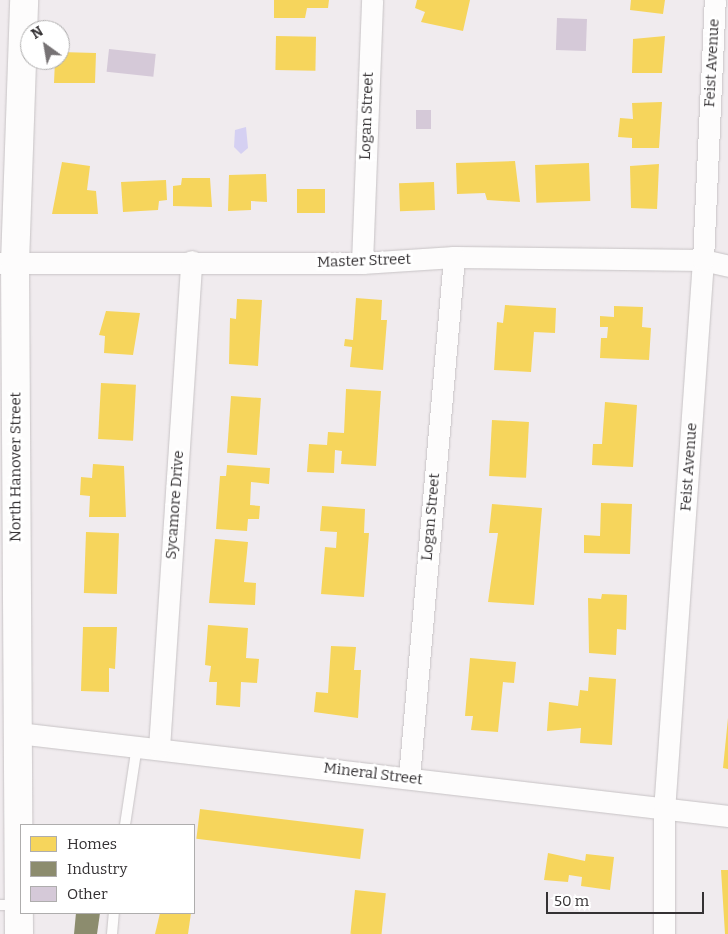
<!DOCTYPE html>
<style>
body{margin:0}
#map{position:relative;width:728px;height:934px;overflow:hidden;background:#f0ebee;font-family:Bitter,serif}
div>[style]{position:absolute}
.water>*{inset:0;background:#d5d0f2}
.homes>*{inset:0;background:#f6d55c;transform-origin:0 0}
.industry>*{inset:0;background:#8c8c6e}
.building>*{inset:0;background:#d5c9d8;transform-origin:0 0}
.roads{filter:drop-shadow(0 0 1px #c7c3c5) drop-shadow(0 0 1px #c7c3c5)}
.lane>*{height:10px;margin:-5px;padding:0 5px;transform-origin:5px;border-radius:5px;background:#fdfcfc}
.street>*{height:21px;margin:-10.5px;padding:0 10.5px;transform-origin:10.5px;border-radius:10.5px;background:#fdfcfc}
.secondary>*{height:28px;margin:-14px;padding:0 14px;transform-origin:14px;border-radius:14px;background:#fdfcfc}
span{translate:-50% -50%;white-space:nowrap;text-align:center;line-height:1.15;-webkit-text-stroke:5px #fff;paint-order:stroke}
.street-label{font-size:15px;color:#343133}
.legend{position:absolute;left:20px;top:824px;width:175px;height:90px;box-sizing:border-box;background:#fff;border:1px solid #aeadad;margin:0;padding:6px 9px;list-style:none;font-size:15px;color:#343133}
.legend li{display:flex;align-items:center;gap:10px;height:25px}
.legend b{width:25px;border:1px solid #aeadad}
.north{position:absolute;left:20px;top:20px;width:50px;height:50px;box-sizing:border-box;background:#fff;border:1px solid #aeadad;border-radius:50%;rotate:328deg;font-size:14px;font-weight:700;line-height:20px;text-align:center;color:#343133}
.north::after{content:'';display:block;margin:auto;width:18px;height:22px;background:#767274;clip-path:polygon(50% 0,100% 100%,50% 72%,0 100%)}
.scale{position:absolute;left:546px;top:892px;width:158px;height:22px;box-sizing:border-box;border:2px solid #343133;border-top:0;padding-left:6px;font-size:15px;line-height:18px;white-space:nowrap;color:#343133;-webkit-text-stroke:4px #fff;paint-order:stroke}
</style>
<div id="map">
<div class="water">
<div style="clip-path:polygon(246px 127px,248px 148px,241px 154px,234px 147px,235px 130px)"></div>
</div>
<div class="homes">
<div style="clip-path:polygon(274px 0,329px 0,328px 8px,307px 8px,305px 18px,274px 18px)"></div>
<div style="clip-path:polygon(417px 0,470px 0,463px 31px,421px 22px,425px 12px,415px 8px)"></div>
<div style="clip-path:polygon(631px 0,665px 0,663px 14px,630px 10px)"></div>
<div style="left:276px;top:36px;width:40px;height:34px;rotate:1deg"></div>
<div style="clip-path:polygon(665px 36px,662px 73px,632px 73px,633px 39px)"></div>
<div style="clip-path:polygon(60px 52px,96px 53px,95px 83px,54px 83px,55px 60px,60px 60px)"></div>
<div style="clip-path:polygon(662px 102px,659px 148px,632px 148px,632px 138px,618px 137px,620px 118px,633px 119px,632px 103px)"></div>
<div style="clip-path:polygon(515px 161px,520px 202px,487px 200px,485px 193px,457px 194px,456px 163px)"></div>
<div style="clip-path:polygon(62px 162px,90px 166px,87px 190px,96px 191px,98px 214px,52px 214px)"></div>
<div style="left:589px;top:163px;width:38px;height:54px;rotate:88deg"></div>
<div style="clip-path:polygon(659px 164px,657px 209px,631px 208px,630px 166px)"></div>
<div style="clip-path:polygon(266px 174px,267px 202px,251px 201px,251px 210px,228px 211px,229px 175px)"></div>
<div style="clip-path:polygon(182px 178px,210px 178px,212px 207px,173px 206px,173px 186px,181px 185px)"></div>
<div style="clip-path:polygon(166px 180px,167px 200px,159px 201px,158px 210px,123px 212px,121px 182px)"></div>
<div style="left:434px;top:182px;width:28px;height:35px;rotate:88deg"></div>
<div style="left:297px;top:189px;width:28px;height:24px"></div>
<div style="clip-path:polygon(356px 298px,382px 300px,381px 320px,387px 320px,383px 370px,350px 367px,352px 347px,344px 346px,345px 339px,353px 340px)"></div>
<div style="clip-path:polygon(237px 299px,262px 300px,258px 366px,229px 364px,230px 318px,236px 319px)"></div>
<div style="clip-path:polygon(505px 305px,556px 308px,555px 333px,534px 332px,531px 372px,494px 370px,497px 322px,503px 323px)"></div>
<div style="clip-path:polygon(614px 306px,643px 307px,642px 327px,651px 328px,649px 360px,600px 358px,601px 338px,607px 338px,608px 327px,600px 327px,600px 316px,614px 317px)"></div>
<div style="clip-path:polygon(106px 311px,140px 313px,133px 355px,104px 353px,105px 336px,99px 335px)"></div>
<div style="left:101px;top:383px;width:35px;height:56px;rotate:3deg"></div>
<div style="clip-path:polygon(346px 389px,381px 391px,376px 466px,341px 464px,342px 451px,335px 450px,334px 473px,307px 472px,309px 444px,327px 445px,328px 432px,344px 433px)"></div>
<div style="left:231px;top:396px;width:30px;height:57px;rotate:4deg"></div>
<div style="clip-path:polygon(605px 402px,637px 405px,633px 467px,592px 465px,593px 444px,602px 444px)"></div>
<div style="left:492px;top:420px;width:37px;height:56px;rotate:3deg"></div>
<div style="clip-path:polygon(93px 464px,124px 466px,126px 517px,89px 517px,90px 496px,80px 495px,81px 477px,92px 478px)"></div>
<div style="clip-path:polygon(227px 465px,270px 468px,269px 484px,251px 482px,250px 505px,260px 506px,259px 519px,248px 519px,247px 531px,216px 529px,220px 476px,226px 476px)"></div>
<div style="clip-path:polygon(601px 503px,632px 504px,630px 554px,584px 553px,584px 535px,600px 536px)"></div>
<div style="clip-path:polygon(492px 504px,542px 508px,534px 605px,488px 602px,498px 533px,489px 533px)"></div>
<div style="clip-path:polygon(322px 506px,365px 509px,364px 533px,369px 533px,364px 597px,321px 594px,325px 547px,336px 548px,337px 532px,320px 531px)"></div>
<div style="left:86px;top:532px;width:33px;height:61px;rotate:2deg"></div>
<div style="clip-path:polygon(215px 539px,248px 542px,244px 582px,256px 583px,255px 605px,209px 603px)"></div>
<div style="clip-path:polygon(602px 594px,627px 595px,626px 630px,617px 629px,616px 655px,589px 653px,588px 598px,601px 599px)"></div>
<div style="clip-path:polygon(208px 625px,248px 628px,246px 658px,259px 659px,257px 683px,241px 682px,240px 707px,216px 705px,217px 682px,209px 682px,211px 666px,205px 665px)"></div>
<div style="clip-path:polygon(83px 627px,117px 627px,115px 669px,109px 668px,109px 692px,81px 691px)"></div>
<div style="clip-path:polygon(331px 646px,356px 647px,354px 670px,361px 670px,358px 718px,314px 712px,316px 692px,328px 693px)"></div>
<div style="clip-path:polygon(470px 658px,516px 662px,514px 683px,503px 682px,498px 732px,471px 730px,473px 716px,465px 716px)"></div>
<div style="clip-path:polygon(589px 677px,616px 679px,612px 745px,580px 743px,581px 728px,547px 731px,549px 702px,578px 706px,580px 690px,588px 691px)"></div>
<div style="clip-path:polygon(728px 718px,728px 769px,723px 768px)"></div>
<div style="left:200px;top:809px;width:165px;height:30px;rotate:7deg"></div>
<div style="clip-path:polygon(548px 853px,585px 861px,586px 854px,614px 857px,610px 890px,581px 886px,582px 877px,569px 875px,568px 882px,544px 880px)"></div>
<div style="clip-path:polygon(721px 870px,728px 870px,728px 934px,725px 934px)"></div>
<div style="left:355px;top:890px;width:31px;height:44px;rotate:6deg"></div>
<div style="clip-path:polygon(160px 913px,191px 913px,188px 934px,155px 934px)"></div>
</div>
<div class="industry">
<div style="clip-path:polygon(76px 913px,100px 913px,97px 934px,74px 934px)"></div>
</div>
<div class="building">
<div style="left:557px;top:18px;width:30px;height:32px;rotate:2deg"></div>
<div style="left:109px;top:49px;width:47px;height:23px;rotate:6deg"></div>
<div style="left:416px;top:110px;width:15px;height:19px"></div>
</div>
<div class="roads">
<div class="lane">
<div style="left:125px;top:825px;width:80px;rotate:-81.4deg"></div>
<div style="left:0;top:905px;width:18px"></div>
<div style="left:112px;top:934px;width:21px;rotate:-85deg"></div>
</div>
<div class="street">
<div style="left:0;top:263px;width:362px"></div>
<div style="left:362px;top:263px;width:92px;rotate:-3.7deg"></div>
<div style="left:454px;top:257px;width:249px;rotate:0.7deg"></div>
<div style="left:703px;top:260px;width:26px;rotate:13deg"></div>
<div style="left:362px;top:263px;width:263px;rotate:-87.8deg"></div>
<div style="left:18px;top:733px;width:715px;rotate:6.67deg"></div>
<div style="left:159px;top:748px;width:488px;rotate:-86.2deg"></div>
<div style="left:409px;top:778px;width:523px;rotate:-85.06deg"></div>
<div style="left:664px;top:934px;width:123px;rotate:-90deg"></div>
<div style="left:664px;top:811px;width:552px;rotate:-85.95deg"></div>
<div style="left:703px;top:260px;width:260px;rotate:-87.4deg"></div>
</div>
<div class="secondary">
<div style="left:19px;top:934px;width:671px;rotate:-90.34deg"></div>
<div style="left:15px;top:263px;width:263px;rotate:-88deg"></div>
</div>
</div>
<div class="street-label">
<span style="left:712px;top:63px;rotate:-87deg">Feist Avenue</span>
<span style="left:367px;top:116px;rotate:-88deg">Logan Street</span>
<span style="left:364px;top:261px;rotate:-2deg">Master Street</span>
<span style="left:16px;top:467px;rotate:-90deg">North Hanover Street</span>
<span style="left:689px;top:467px;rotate:-86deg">Feist Avenue</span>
<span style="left:175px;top:505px;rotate:-86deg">Sycamore Drive</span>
<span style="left:431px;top:517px;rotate:-85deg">Logan Street</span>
<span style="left:373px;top:774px;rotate:7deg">Mineral Street</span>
</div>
<ul class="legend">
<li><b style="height:14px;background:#f6d55c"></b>Homes</li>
<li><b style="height:14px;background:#8c8c6e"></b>Industry</li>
<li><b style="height:14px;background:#d5c9d8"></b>Other</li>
</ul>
<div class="north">N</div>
<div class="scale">50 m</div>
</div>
